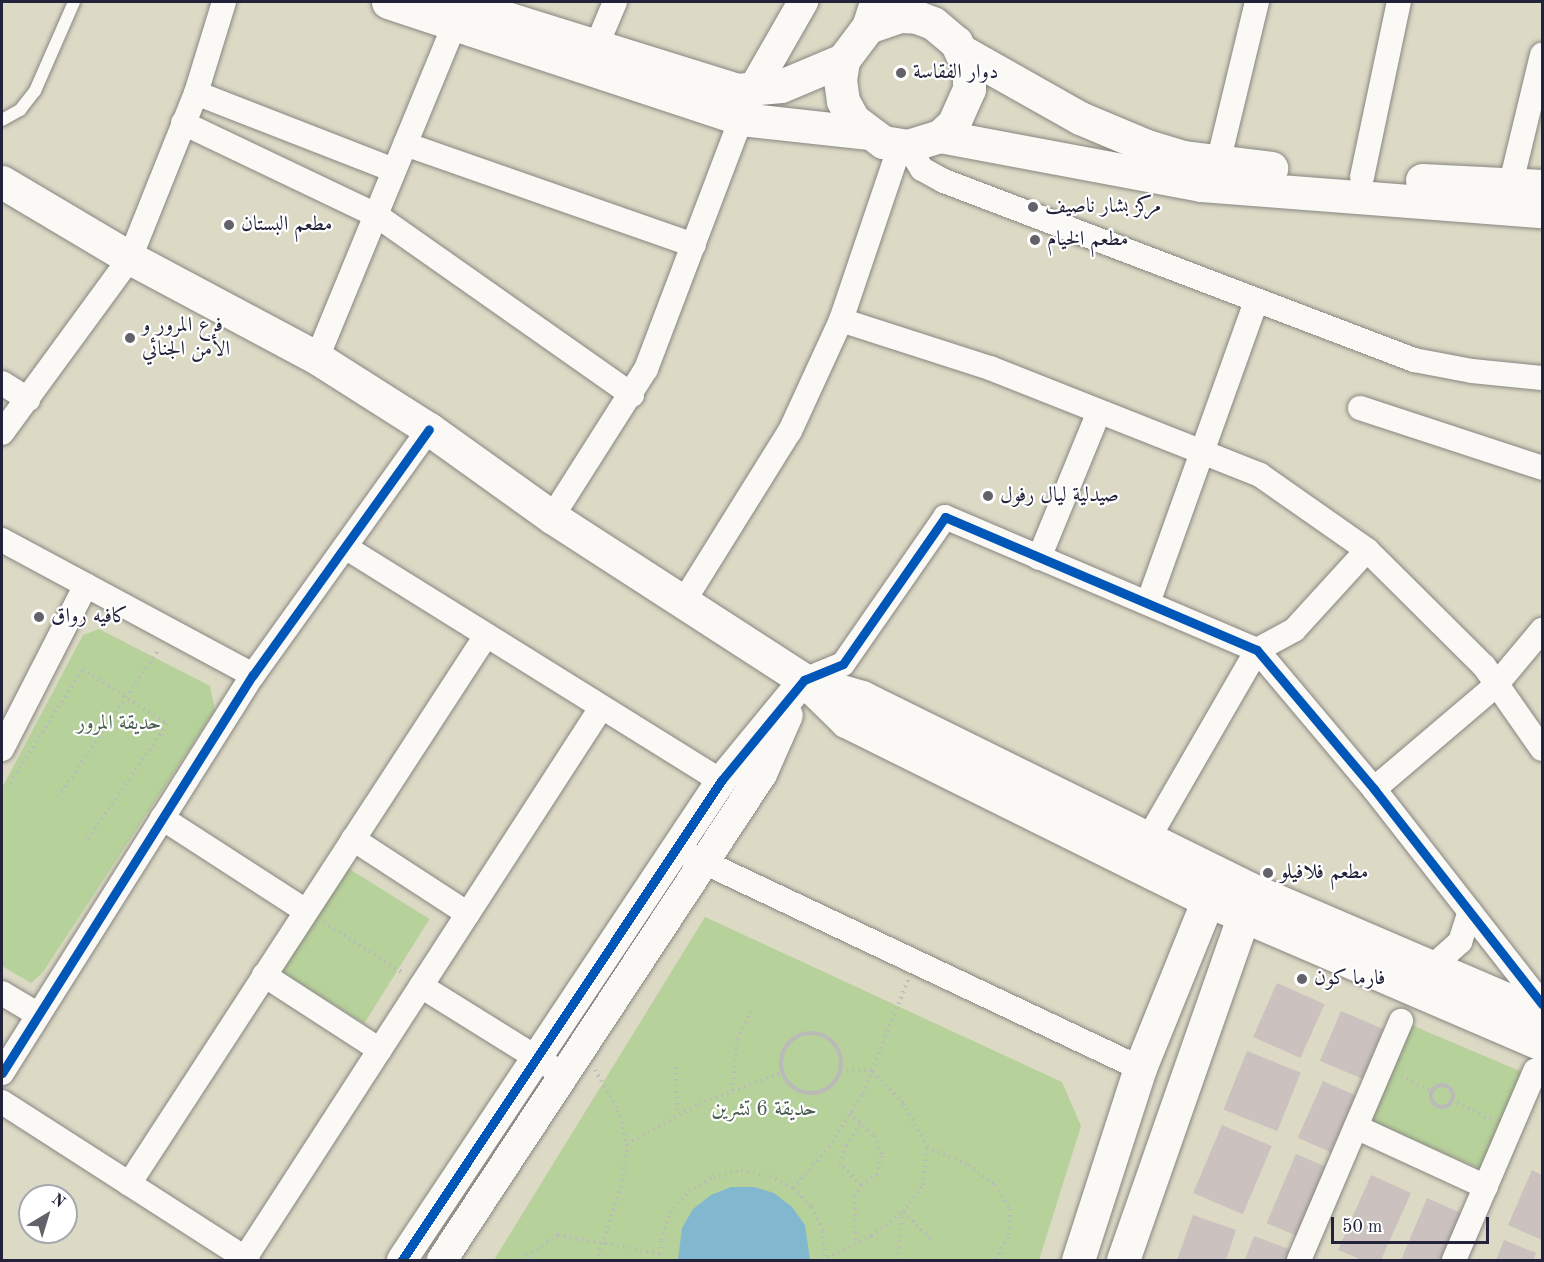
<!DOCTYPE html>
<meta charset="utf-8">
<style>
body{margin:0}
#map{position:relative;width:1544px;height:1262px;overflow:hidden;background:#dcd9c5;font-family:"Old Standard TT",Amiri,serif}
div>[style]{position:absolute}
.green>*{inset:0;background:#b7d19b;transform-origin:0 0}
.water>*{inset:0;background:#82b7d0}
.building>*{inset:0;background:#cbc1be;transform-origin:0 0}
.path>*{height:4px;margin-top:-2px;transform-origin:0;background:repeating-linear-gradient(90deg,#babab8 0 1.5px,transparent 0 6px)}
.path>.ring{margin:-2px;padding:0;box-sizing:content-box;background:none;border:4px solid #babab8;border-radius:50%}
.roads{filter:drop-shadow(0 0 2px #888681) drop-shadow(0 0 2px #888681)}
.service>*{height:12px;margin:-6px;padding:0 6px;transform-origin:6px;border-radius:6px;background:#faf9f6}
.minor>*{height:24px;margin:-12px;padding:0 12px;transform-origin:12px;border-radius:12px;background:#faf9f6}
.tertiary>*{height:30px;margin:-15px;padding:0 15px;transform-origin:15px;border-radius:15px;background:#faf9f6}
.secondary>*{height:33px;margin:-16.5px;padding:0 16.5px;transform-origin:16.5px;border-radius:16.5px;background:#faf9f6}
.cycleway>*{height:9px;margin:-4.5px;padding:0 4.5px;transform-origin:4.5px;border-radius:4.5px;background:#0057b8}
.dots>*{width:16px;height:16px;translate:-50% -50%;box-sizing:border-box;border:3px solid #fff;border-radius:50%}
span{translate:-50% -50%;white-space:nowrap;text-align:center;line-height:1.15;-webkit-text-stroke:4.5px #fff;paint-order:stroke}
.poi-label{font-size:21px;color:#22223b}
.left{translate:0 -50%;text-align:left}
.park-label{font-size:21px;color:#4c5d51}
.frame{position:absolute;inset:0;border:3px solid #22223b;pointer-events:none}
.north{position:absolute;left:18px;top:1184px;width:60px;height:60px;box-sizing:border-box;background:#fff;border:2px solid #a7a7b1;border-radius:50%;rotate:38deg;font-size:16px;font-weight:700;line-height:24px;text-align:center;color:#22223b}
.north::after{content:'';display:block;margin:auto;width:21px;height:27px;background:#63626b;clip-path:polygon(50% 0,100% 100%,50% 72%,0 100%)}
.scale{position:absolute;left:1331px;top:1217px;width:158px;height:27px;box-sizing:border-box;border:3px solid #22223b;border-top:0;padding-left:8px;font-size:18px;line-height:21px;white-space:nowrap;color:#22223b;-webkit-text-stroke:4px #fff;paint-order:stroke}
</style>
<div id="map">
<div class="green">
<div style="clip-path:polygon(99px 629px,210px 686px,215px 710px,43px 972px,31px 983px,2px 966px,2px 788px,83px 635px)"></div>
<div style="left:343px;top:865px;width:102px;height:123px;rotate:32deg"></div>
<div style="clip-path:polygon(705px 917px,1062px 1082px,1081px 1126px,1039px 1260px,494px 1260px)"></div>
<div style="left:1409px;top:1024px;width:126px;height:105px;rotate:23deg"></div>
</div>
<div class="water">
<div style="clip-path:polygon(731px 1187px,754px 1187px,774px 1193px,792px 1207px,805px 1225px,810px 1260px,678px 1260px,682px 1228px,693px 1209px,711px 1195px)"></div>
</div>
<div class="building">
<div style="left:1277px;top:983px;width:52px;height:59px;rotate:24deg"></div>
<div style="left:1341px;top:1011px;width:46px;height:54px;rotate:23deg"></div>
<div style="left:1247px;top:1051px;width:58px;height:63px;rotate:22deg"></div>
<div style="left:1323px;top:1081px;width:36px;height:62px;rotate:24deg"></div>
<div style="left:1222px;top:1125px;width:54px;height:74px;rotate:23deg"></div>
<div style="left:1296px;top:1154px;width:34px;height:75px;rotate:23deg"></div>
<div style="clip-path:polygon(1532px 1170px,1542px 1175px,1542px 1240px,1508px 1225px)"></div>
<div style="clip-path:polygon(1371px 1175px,1411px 1193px,1381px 1260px,1362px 1260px,1338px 1250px)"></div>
<div style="clip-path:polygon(1427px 1198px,1463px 1214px,1443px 1260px,1401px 1260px)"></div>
<div style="clip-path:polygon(1193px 1215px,1236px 1230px,1226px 1260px,1177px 1260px)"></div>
<div style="clip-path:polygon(1254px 1236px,1291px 1250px,1287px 1260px,1245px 1260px)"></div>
<div style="clip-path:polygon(1504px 1240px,1536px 1253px,1533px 1260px,1496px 1260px)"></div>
</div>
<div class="path">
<div style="left:10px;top:783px;width:135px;rotate:-57.4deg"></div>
<div style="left:83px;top:669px;width:100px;rotate:33.2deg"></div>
<div style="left:167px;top:724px;width:141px;rotate:124.6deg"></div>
<div style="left:58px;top:797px;width:179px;rotate:-55.7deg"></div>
<div style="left:324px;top:922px;width:95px;rotate:33deg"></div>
<div class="ring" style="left:781px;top:1033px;width:56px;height:56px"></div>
<div style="left:676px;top:1067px;width:48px;rotate:87.6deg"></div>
<div style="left:595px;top:1070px;width:46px;rotate:60.1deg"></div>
<div style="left:618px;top:1110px;width:35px;rotate:75deg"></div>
<div style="left:627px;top:1144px;width:42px;rotate:98.1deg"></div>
<div style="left:621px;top:1186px;width:78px;rotate:108deg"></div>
<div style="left:1401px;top:1076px;width:35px;rotate:27deg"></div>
<div class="ring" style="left:1431px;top:1085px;width:18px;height:18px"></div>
<div style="left:733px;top:1091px;width:52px;rotate:-85.6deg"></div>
<div style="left:737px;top:1039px;width:35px;rotate:-63deg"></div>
<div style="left:1452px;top:1100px;width:44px;rotate:27.1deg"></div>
<div style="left:850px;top:1113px;width:33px;rotate:44deg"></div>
<div style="left:874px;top:1136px;width:22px;rotate:68deg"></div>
<div style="left:882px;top:1156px;width:19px;rotate:106deg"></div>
<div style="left:877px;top:1174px;width:19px;rotate:145deg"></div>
<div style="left:861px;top:1185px;width:13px;rotate:119deg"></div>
<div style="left:855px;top:1196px;width:47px;rotate:88.8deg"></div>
<div style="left:627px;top:1144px;width:82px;rotate:-29.1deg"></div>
<div style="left:699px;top:1104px;width:89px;rotate:-20.5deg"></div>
<div style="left:927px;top:1147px;width:45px;rotate:23.7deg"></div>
<div style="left:968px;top:1165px;width:34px;rotate:37deg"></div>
<div style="left:995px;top:1185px;width:28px;rotate:58deg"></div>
<div style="left:1010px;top:1209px;width:28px;rotate:94deg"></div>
<div style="left:1008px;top:1237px;width:26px;rotate:119deg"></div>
<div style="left:861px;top:1185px;width:30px;rotate:-135deg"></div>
<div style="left:840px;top:1164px;width:20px;rotate:-72deg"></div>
<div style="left:846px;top:1145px;width:27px;rotate:-56deg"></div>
<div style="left:793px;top:1188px;width:55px;rotate:-48.7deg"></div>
<div style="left:829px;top:1147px;width:64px;rotate:-57.8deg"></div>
<div style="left:863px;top:1093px;width:122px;rotate:-68.3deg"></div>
<div style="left:904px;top:1212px;width:42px;rotate:46deg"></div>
<div style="left:827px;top:1257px;width:49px;rotate:-25.5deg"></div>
<div style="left:871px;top:1236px;width:40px;rotate:-37deg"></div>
<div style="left:903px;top:1212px;width:34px;rotate:-53deg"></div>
<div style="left:923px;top:1185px;width:38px;rotate:-84deg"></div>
<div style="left:927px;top:1147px;width:50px;rotate:-118.6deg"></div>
<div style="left:903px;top:1103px;width:45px;rotate:-133.2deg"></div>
<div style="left:872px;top:1070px;width:31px;rotate:-178deg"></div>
<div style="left:522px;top:1260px;width:44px;rotate:-34.8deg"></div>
<div style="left:558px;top:1235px;width:105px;rotate:10.5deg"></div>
<div style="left:661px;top:1260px;width:20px;rotate:-90deg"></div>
<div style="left:661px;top:1240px;width:28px;rotate:-72deg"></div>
<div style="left:670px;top:1213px;width:29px;rotate:-49deg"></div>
<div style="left:689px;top:1191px;width:28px;rotate:-30deg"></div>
<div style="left:713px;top:1177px;width:29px;rotate:-12deg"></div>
<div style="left:741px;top:1171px;width:29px;rotate:10deg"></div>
<div style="left:770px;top:1176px;width:26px;rotate:28deg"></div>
<div style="left:793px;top:1188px;width:27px;rotate:45deg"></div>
<div style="left:812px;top:1207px;width:26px;rotate:65deg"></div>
<div style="left:823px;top:1231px;width:29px;rotate:84deg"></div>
<div style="left:898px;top:1260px;width:48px;rotate:-84.1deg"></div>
</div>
<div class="roads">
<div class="service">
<div style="left:2px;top:120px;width:21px;rotate:-29deg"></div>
<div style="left:20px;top:110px;width:24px;rotate:-52deg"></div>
<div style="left:35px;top:91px;width:97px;rotate:-66.3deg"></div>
</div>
<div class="minor">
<div style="left:596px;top:47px;width:49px;rotate:-67.1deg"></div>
<div style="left:196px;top:93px;width:212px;rotate:21.3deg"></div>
<div style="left:183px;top:123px;width:214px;rotate:25.5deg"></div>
<div style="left:376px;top:215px;width:313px;rotate:35.1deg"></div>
<div style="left:405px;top:144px;width:306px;rotate:19.3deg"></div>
<div style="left:908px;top:146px;width:27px;rotate:59deg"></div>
<div style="left:922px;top:169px;width:25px;rotate:29deg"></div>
<div style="left:944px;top:181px;width:503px;rotate:20.85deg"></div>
<div style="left:1414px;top:360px;width:59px;rotate:10.7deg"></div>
<div style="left:1472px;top:371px;width:70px;rotate:5.7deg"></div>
<div style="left:1218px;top:163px;width:166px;rotate:-76.4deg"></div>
<div style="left:1362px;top:177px;width:179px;rotate:-78.1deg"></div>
<div style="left:1511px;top:183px;width:132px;rotate:-76.4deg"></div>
<div style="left:841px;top:320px;width:157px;rotate:17.9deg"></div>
<div style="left:990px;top:368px;width:290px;rotate:21.6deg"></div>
<div style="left:1260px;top:475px;width:131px;rotate:35deg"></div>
<div style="left:317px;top:358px;width:359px;rotate:-67.6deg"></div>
<div style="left:2px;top:383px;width:31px;rotate:32deg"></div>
<div style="left:1360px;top:408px;width:192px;rotate:18.2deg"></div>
<div style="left:2px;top:433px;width:217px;rotate:-53.8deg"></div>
<div style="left:130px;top:258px;width:178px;rotate:-68.2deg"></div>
<div style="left:196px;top:93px;width:95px;rotate:-72.9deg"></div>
<div style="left:552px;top:517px;width:175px;rotate:-57.6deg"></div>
<div style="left:646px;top:369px;width:267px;rotate:-69.2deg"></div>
<div style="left:2px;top:540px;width:285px;rotate:28.3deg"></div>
<div style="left:345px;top:547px;width:443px;rotate:31.9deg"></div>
<div style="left:1039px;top:558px;width:156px;rotate:-67.7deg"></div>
<div style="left:684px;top:601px;width:200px;rotate:-58.1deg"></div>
<div style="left:790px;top:431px;width:122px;rotate:-65.3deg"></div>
<div style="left:841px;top:320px;width:184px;rotate:-71.3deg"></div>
<div style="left:1148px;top:603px;width:320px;rotate:-70.3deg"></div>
<div style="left:804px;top:680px;width:42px;rotate:-22.3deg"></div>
<div style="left:843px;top:664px;width:179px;rotate:-55.2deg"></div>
<div style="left:945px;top:517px;width:339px;rotate:23.1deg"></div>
<div style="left:1257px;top:650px;width:182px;rotate:49.9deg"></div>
<div style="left:1374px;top:789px;width:273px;rotate:52deg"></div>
<div style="left:2px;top:749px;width:184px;rotate:-62.9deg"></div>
<div style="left:1374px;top:789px;width:160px;rotate:-40.4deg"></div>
<div style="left:1496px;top:685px;width:72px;rotate:-50.1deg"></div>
<div style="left:162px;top:818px;width:171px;rotate:32.9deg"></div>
<div style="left:353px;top:839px;width:137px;rotate:33.1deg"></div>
<div style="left:1148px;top:839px;width:218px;rotate:-60deg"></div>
<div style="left:1257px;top:650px;width:42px;rotate:-28.4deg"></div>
<div style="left:1294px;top:630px;width:108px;rotate:-47.6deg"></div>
<div style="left:1367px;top:550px;width:165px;rotate:44.8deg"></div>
<div style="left:1484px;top:666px;width:101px;rotate:55.1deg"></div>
<div style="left:689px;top:855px;width:499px;rotate:25.3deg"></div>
<div style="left:1432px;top:967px;width:38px;rotate:-42deg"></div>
<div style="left:1460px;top:942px;width:32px;rotate:-72deg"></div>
<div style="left:264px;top:975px;width:138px;rotate:32.9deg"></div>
<div style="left:421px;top:986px;width:168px;rotate:31.9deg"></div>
<div style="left:2px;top:993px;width:41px;rotate:31deg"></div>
<div style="left:2px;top:1073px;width:471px;rotate:-57.8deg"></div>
<div style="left:253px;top:675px;width:302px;rotate:-54.4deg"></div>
<div style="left:2px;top:1102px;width:292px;rotate:32.7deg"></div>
<div style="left:1356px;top:1127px;width:143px;rotate:24.8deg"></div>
<div style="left:129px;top:1184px;width:653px;rotate:-56.94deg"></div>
<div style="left:245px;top:1258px;width:655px;rotate:-57.09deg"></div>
<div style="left:1299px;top:1260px;width:260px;rotate:-66.9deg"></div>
<div style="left:1454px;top:1260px;width:206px;rotate:-66.8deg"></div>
</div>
<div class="tertiary">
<div style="left:752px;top:91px;width:103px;rotate:-60.2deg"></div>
<div style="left:402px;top:1260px;width:576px;rotate:-56.34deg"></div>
<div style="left:721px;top:781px;width:131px;rotate:-50.6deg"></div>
<div style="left:442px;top:1260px;width:582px;rotate:-56.64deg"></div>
<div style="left:762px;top:774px;width:64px;rotate:-66.2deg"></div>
</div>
<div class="secondary">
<div style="left:388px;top:2px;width:372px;rotate:18.3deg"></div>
<div style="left:741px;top:119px;width:127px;rotate:6.3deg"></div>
<div style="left:455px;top:2px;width:295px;rotate:17.3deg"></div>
<div style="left:737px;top:90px;width:44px;rotate:-5.2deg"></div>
<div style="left:781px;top:86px;width:67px;rotate:-22.8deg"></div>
<div style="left:868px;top:27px;width:34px;rotate:-19deg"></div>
<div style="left:900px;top:16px;width:17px;rotate:3deg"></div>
<div style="left:917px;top:17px;width:17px;rotate:21deg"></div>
<div style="left:933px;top:23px;width:30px;rotate:40deg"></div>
<div style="left:956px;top:42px;width:31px;rotate:65deg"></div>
<div style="left:969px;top:70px;width:19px;rotate:90deg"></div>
<div style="left:969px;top:89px;width:37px;rotate:114deg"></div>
<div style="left:954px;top:123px;width:19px;rotate:137deg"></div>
<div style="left:940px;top:136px;width:34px;rotate:163deg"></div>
<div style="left:908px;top:146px;width:25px;rotate:-171deg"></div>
<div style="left:883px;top:142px;width:38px;rotate:-143deg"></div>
<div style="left:853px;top:119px;width:21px;rotate:-119deg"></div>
<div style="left:843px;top:101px;width:21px;rotate:-98deg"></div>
<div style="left:840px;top:80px;width:20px;rotate:-81deg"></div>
<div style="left:843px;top:60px;width:41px;rotate:-52.9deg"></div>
<div style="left:868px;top:27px;width:26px;rotate:-72deg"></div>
<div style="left:963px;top:52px;width:134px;rotate:29.4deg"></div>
<div style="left:1080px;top:118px;width:73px;rotate:22.7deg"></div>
<div style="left:1147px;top:146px;width:37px;rotate:17deg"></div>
<div style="left:1182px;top:157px;width:90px;rotate:7deg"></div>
<div style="left:940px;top:136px;width:266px;rotate:10.6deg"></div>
<div style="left:1201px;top:185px;width:342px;rotate:4.4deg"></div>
<div style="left:1422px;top:180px;width:120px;rotate:2.9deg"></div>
<div style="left:2px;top:182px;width:149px;rotate:30.7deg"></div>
<div style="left:130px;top:258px;width:212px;rotate:28.1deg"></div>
<div style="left:317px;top:358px;width:133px;rotate:32.4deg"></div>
<div style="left:429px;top:429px;width:151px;rotate:35.6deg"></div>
<div style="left:552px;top:517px;width:300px;rotate:32.9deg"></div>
<div style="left:804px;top:680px;width:59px;rotate:44.3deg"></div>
<div style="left:846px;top:721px;width:403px;rotate:26.4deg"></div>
<div style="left:1207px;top:900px;width:365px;rotate:23.3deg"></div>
<div style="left:807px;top:681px;width:57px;rotate:16.2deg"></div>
<div style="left:862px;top:697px;width:435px;rotate:26.3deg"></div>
<div style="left:1252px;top:890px;width:315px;rotate:23.2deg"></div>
<div style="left:1078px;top:1260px;width:202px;rotate:-72.1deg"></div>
<div style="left:1140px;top:1068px;width:203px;rotate:-68deg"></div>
<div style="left:1123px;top:1260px;width:385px;rotate:-70.7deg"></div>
</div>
</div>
<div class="cycleway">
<div style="left:2px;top:1073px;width:471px;rotate:-57.8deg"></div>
<div style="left:253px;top:675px;width:302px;rotate:-54.4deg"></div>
<div style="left:402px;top:1260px;width:576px;rotate:-56.34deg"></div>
<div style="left:721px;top:781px;width:131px;rotate:-50.6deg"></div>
<div style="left:804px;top:680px;width:42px;rotate:-22.3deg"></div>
<div style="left:843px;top:664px;width:179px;rotate:-55.2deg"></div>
<div style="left:945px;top:517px;width:339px;rotate:23.1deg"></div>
<div style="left:1257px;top:650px;width:182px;rotate:49.9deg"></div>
<div style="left:1374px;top:789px;width:273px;rotate:52deg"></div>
</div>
<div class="dots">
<div style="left:901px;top:73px;background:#63626b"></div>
<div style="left:1033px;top:207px;background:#63626b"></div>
<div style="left:229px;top:225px;background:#63626b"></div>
<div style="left:1035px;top:240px;background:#63626b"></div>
<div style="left:130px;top:338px;background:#63626b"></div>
<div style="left:988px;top:496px;background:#63626b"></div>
<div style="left:39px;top:617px;background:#63626b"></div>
<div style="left:1268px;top:873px;background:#63626b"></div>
<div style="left:1302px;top:979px;background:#63626b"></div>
</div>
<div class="poi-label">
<span class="left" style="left:913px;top:73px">دوار الفقاسة</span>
<span class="left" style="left:1045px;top:207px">مركز بشار ناصيف</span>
<span class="left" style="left:241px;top:225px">مطعم البستان</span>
<span class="left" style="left:1047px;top:240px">مطعم الخيام</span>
<span class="left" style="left:142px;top:338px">فرع المرور و<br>الأمن الجنائي</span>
<span class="left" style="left:1000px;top:496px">صيدلية ليال رفول</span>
<span class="left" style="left:51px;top:617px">كافيه رواق</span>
<span class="left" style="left:1280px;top:873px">مطعم فلافيلو</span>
<span class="left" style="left:1314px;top:979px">فارما كون</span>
</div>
<div class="park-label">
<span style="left:119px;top:724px">حديقة المرور</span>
<span style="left:764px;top:1110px">حديقة 6 تشرين</span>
</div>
<div class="frame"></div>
<div class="north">N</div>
<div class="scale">50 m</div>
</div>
